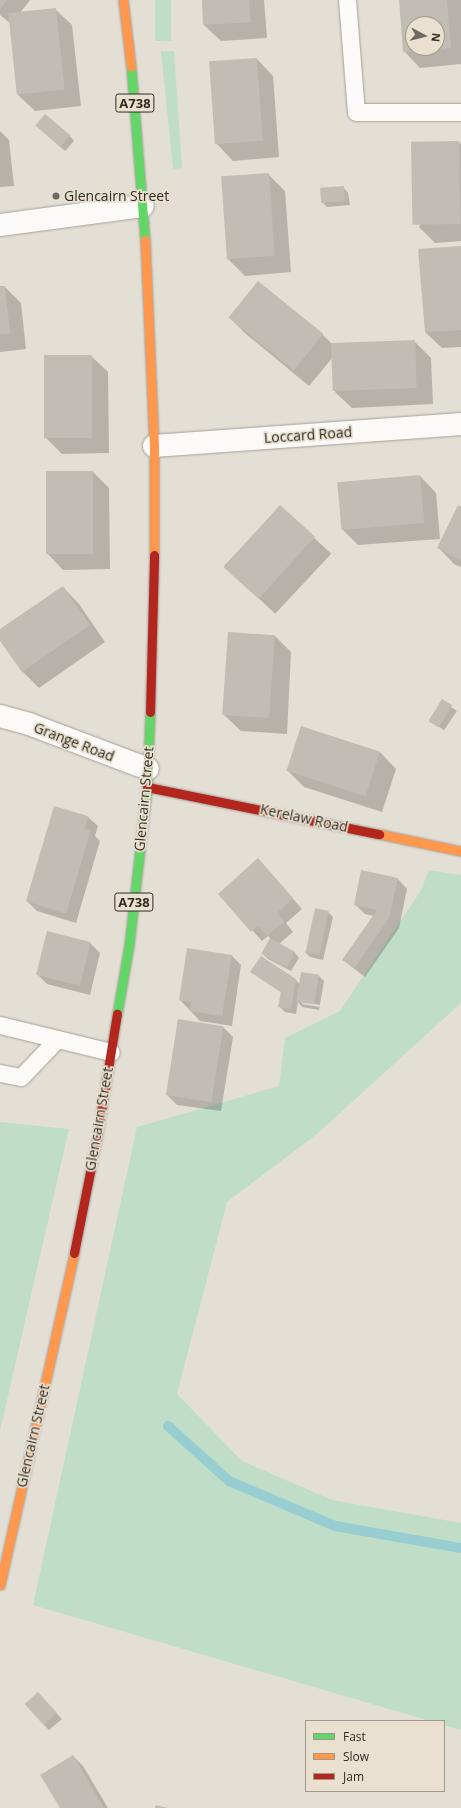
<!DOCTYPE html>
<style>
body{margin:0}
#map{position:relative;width:461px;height:1808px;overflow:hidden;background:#e4dfd5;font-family:"Open Sans",sans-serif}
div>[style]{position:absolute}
.green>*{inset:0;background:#bfddc7;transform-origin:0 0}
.shadow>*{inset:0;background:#0003;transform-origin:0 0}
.stream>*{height:10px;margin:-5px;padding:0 5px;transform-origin:5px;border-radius:5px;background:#98ced2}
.building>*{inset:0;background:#c1bdb5;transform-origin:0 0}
.roads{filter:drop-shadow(0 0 1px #a4a098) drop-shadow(0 0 1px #a4a098)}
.lane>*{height:17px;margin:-8.5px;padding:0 8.5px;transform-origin:8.5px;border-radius:8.5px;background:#fbfaf9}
.street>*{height:22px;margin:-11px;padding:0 11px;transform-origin:11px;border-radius:11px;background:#fbfaf9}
.fast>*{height:9px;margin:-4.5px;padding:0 4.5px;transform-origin:4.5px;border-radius:4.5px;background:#63d668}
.slow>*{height:9px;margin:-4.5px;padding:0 4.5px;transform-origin:4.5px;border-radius:4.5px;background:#ff974d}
.jam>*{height:9px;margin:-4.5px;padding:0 4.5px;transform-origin:4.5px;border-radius:4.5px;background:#b3261e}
.dots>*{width:11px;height:11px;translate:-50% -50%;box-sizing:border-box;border:2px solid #eae0cf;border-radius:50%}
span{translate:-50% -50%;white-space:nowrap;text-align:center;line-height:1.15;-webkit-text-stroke:3.5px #eae0cf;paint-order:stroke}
.shield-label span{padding:1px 3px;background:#eae0cf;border:1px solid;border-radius:3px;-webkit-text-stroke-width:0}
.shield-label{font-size:13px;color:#2f2b25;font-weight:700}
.poi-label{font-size:14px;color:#2f2b25}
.left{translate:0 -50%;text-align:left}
.street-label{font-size:14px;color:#2f2b25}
.legend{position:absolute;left:305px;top:1720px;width:140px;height:72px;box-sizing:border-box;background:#eae0cf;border:1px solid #9f988b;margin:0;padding:5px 7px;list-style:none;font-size:12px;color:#2f2b25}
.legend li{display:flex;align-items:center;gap:8px;height:20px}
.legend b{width:20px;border:1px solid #9f988b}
.north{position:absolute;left:405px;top:16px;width:40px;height:40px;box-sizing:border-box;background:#eae0cf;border:1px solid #9f988b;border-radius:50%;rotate:97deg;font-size:11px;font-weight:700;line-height:16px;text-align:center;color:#2f2b25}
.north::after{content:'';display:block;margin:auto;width:14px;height:18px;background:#6e6a63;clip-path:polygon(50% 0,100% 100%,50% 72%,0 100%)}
</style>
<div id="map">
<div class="green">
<div style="left:155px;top:0;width:16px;height:41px"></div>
<div style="clip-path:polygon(161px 51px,174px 51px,182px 168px,173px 169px)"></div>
<div style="clip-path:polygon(429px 870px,461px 875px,461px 1003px,317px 1134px,227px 1202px,177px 1394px,242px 1461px,332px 1500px,461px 1523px,461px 1730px,444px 1725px,444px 1721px,430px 1721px,33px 1605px,137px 1127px,279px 1086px,285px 1038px,340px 1011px,420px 892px)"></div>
<div style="clip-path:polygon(0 1122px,69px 1129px,0 1431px)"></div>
</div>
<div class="shadow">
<div style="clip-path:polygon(0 0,30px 0,20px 13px,55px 9px,72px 25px,81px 106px,35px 111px,18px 95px,10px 23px,0 15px)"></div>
<div style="clip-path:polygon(203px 0,264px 0,267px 38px,221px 41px,204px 25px)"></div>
<div style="clip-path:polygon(evenodd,400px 0,461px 0,461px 64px,420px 68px,404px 51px,400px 0,413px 24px,437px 24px,437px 48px,413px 48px,413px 24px)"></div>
<div style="clip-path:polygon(257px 59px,273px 76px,279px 157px,233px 161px,217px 144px)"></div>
<div style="clip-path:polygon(0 131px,9px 140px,14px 186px,0 187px)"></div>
<div style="clip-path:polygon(42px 131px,69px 135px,74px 141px,65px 151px)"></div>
<div style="clip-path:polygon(459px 142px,461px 144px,461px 241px,435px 243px,419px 227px)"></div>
<div style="clip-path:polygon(268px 174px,285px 191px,291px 272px,245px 276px,228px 259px)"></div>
<div style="clip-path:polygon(343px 187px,348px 193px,350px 205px,327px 207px,322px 202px)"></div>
<div style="clip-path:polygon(461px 247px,461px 347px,442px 348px,425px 332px)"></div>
<div style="clip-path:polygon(0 287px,5px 287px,21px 303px,26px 349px,0 352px)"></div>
<div style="clip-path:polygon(229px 317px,322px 334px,333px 345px,414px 341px,431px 358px,433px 404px,352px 408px,335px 392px,333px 357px,309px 386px,246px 334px)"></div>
<div style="clip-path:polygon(91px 356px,108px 372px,109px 453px,62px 454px,46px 438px)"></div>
<div style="clip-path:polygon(93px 472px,109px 488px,110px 569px,63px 570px,47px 553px)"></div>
<div style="clip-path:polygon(420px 476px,436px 493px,440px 539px,358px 545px,342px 529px)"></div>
<div style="left:280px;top:506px;width:70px;height:82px;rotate:43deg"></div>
<div style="clip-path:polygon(461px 508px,461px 567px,454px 564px,438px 547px)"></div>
<div style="clip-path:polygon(63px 587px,79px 604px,105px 642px,39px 688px,23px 672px,0 639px,0 630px)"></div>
<div style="clip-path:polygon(275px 636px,291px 652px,287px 734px,241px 731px,224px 715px)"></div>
<div style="left:442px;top:701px;width:18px;height:23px;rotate:34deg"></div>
<div style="clip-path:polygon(302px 727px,380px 752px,396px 769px,382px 812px,304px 787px,288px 771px)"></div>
<div style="clip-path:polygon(88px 817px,98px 826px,95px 836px,100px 841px,76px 923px,37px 911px,27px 901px)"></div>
<div style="clip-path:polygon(258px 859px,302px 909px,286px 923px,293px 932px,279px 944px,294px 952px,299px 958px,291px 971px,268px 959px,263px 954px,271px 939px,268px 936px,262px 941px,219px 894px)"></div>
<div style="clip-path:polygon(398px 879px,407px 889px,399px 928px,365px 977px,343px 960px,374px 916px,365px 914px,355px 904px)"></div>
<div style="clip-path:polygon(328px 912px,333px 917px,323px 960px,310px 957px,305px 952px)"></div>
<div style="clip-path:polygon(90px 943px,100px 953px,90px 995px,47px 984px,37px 974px)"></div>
<div style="clip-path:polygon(231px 955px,241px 965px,232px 1026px,200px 1021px,180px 1000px)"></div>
<div style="clip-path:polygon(evenodd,251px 972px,296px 980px,300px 985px,319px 976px,324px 981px,319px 1010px,302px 1007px,298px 1002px,296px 1014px,285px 1012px,280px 1007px,282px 993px,251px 972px,302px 1002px,320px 1005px,319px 1007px,302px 1004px,302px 1002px)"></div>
<div style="clip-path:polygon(178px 1020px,223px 1027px,233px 1037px,221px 1111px,177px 1105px,167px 1095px)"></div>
<div style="clip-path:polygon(43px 1699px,62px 1719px,49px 1730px,44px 1725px)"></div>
<div style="clip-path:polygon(73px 1756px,83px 1766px,108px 1808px,60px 1808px)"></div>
</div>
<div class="stream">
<div style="left:168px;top:1426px;width:82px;rotate:42deg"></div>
<div style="left:229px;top:1481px;width:115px;rotate:23deg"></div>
<div style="left:335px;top:1526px;width:128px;rotate:9.9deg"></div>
</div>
<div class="building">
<div style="clip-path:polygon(0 0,7px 0,0 9px)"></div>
<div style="clip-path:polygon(202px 0,249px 0,251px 22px,203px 25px)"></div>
<div style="clip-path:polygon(399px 0,447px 0,451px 48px,437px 49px,437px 24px,413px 24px,413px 48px,436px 49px,403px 52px)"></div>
<div style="left:56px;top:8px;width:82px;height:48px;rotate:84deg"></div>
<div style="left:257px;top:58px;width:83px;height:48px;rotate:86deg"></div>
<div style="left:45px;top:114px;width:33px;height:15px;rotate:40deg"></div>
<div style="left:459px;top:141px;width:83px;height:48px;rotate:89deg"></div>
<div style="left:269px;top:173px;width:83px;height:48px;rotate:86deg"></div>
<div style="left:344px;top:186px;width:15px;height:24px;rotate:86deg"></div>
<div style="clip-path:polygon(461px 246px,461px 330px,425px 332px,418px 249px)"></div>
<div style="left:258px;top:281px;width:84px;height:47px;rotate:39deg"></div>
<div style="clip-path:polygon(0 286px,5px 286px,10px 333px,0 334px)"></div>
<div style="left:415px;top:340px;width:48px;height:84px;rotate:88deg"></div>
<div style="left:44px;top:355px;width:48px;height:83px"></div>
<div style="left:46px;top:471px;width:47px;height:83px"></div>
<div style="left:420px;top:475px;width:48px;height:83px;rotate:85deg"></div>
<div style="left:280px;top:505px;width:47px;height:84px;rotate:42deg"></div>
<div style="clip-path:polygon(458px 505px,461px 507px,461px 560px,437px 548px)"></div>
<div style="clip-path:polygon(63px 586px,90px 625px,22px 672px,0 641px,0 629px)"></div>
<div style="left:228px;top:632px;width:47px;height:83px;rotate:4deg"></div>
<div style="left:442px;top:699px;width:12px;height:26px;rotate:31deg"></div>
<div style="left:301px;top:726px;width:83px;height:47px;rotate:18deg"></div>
<div style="clip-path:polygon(54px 806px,88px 816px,85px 829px,91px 830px,66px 914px,26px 901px)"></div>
<div style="clip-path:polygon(258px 858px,293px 898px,277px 913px,284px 922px,267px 936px,258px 926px,251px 932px,218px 894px)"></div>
<div style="clip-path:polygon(361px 870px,398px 878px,389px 918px,355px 968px,342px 960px,377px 910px,354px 905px)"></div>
<div style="left:315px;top:908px;width:14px;height:45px;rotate:12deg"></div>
<div style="left:47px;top:931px;width:45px;height:45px;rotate:14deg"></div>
<div style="left:270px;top:938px;width:29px;height:18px;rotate:29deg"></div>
<div style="clip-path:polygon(187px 948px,232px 955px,222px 1016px,190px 1011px,191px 1002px,179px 1000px)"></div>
<div style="clip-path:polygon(261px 956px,296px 979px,291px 1009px,278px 1007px,281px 992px,250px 972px)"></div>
<div style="left:301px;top:972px;width:18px;height:30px;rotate:9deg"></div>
<div style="left:178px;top:1019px;width:46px;height:77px;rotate:9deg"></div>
<div style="left:38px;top:1692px;width:28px;height:18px;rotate:48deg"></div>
<div style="clip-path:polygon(73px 1755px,91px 1786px,104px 1808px,60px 1808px,40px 1775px)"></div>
<div style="clip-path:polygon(156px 1805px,168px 1808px,155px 1808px)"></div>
</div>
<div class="roads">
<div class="lane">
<div style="left:347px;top:0;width:112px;rotate:85.4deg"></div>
<div style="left:356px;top:112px;width:105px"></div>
<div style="left:0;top:1025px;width:114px;rotate:13.7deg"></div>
<div style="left:0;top:1073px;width:21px;rotate:11deg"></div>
<div style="left:21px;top:1077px;width:52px;rotate:-46.5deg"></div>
</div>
<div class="street">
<div style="left:0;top:225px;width:144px;rotate:-7.6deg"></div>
<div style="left:154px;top:446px;width:308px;rotate:-4.1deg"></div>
<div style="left:0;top:716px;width:30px;rotate:15deg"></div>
<div style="left:29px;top:724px;width:127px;rotate:20.7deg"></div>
</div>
<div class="fast">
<div style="left:131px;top:67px;width:174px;rotate:85.4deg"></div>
<div style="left:117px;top:1014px;width:70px;rotate:-80.1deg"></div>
<div style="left:129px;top:945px;width:159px;rotate:-83.5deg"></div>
<div style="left:147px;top:787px;width:75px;rotate:-87.7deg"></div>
</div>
<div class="slow">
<div style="left:123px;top:0;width:67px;rotate:83.2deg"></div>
<div style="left:145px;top:240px;width:206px;rotate:87.5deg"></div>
<div style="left:154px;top:446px;width:109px;rotate:90deg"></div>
<div style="left:379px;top:834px;width:84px;rotate:11.7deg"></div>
<div style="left:0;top:1585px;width:340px;rotate:-77.4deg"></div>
</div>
<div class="jam">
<div style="left:150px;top:712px;width:157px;rotate:-88.5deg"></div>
<div style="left:147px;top:787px;width:237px;rotate:11.5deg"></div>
<div style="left:74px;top:1253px;width:118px;rotate:-78.8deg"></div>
<div style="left:97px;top:1137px;width:125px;rotate:-80.8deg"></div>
</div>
</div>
<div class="dots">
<div style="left:56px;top:196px;background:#6e6a63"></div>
</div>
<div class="shield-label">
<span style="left:135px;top:103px">A738</span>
<span style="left:134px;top:902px">A738</span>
</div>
<div class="poi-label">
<span class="left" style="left:64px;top:196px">Glencairn Street</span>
</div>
<div class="street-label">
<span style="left:308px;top:435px;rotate:-4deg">Loccard Road</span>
<span style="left:74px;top:742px;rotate:21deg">Grange Road</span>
<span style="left:144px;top:799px;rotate:-85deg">Glencairn Street</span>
<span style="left:304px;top:818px;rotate:12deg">Kerelaw Road</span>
<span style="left:99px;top:1119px;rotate:-80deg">Glencairn Street</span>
<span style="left:33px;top:1436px;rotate:-77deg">Glencairn Street</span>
</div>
<ul class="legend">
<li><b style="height:5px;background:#63d668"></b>Fast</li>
<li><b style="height:5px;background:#ff974d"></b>Slow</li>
<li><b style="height:5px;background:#b3261e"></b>Jam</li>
</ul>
<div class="north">N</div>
</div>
